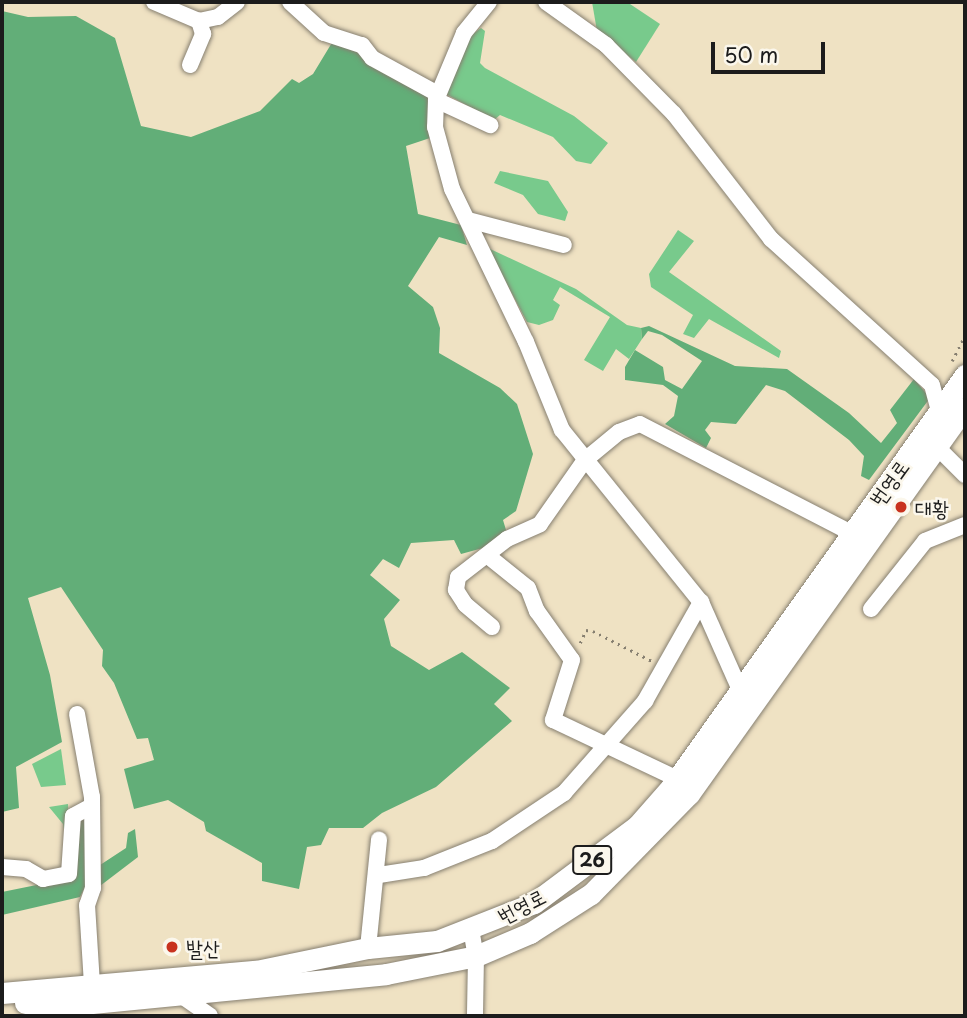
<!DOCTYPE html>
<meta charset="utf-8">
<style>
body{margin:0}
#map{position:relative;width:967px;height:1018px;overflow:hidden;background:#efe2c3;font-family:"Playpen Sans","Poor Story",sans-serif}
div>[style]{position:absolute}
.green>*{inset:0;background:#78ca8c}
.forest>*{inset:0;background:#62ae78}
.path>*{height:2.5px;margin-top:-1.25px;transform-origin:0;background:repeating-linear-gradient(90deg,#867f70 0 2px,transparent 0 7px)}
.roads{filter:drop-shadow(0 0 2px #867f70) drop-shadow(0 0 2px #867f70)}
.minor>*{height:16px;margin:-8px;padding:0 8px;transform-origin:8px;border-radius:8px;background:#fff}
.major>*{height:21px;margin:-10.5px;padding:0 10.5px;transform-origin:10.5px;border-radius:10.5px;background:#fff}
.dots>*{width:19px;height:19px;translate:-50% -50%;box-sizing:border-box;border:4px solid #fbf7ec;border-radius:50%}
span{translate:-50% -50%;white-space:nowrap;text-align:center;line-height:1.15;-webkit-text-stroke:5px #fbf7ec;paint-order:stroke}
.shield-label span{padding:2px 5px;background:#fbf7ec;border:2px solid;border-radius:5px;-webkit-text-stroke-width:0}
.shield-label{font-size:19px;color:#1c1c1c;font-weight:700}
.street-label{font-size:21px;color:#1c1c1c}
.poi-label{font-size:21px;color:#1c1c1c}
.left{translate:0 -50%;text-align:left}
.frame{position:absolute;inset:0;border:4px solid #1c1c1c;pointer-events:none}
.scale{position:absolute;left:711px;top:42px;width:114px;height:32px;box-sizing:border-box;border:4px solid #1c1c1c;border-top:0;padding-left:9px;font-size:21px;line-height:24px;white-space:nowrap;color:#1c1c1c;-webkit-text-stroke:5px #fbf7ec;paint-order:stroke}
</style>
<div id="map">
<div class="green">
<div style="clip-path:polygon(592px 2px,627px 2px,660px 24px,636px 62px,597px 31px)"></div>
<div style="clip-path:polygon(481px 28px,485px 31px,480px 63px,485px 68px,574px 116px,608px 143px,591px 164px,576px 161px,553px 137px,500px 115px,494px 120px,446px 94px,470px 36px)"></div>
<div style="clip-path:polygon(500px 171px,548px 181px,568px 212px,565px 221px,538px 214px,523px 195px,494px 183px)"></div>
<div style="clip-path:polygon(678px 230px,694px 241px,669px 272px,781px 351px,779px 358px,709px 319px,694px 338px,683px 334px,693px 315px,651px 287px,649px 274px)"></div>
<div style="clip-path:polygon(488px 248px,576px 289px,627px 325px,641px 328px,642px 339px,629px 359px,616px 349px,603px 371px,584px 360px,610px 317px,560px 287px,553px 300px,560px 305px,553px 320px,539px 325px,527px 322px)"></div>
<div style="clip-path:polygon(61px 749px,66px 785px,41px 787px,32px 764px)"></div>
<div style="clip-path:polygon(68px 804px,70px 861px,63px 824px,49px 807px)"></div>
</div>
<div class="forest">
<div style="clip-path:polygon(2px 11px,28px 17px,76px 16px,115px 38px,141px 126px,191px 137px,260px 111px,292px 79px,299px 83px,313px 74px,333px 41px,361px 49px,428px 96px,430px 138px,406px 146px,418px 214px,461px 225px,467px 245px,439px 237px,408px 286px,433px 307px,440px 328px,439px 353px,500px 388px,517px 404px,533px 454px,516px 511px,503px 520px,506px 530px,483px 548px,461px 554px,454px 540px,411px 543px,399px 568px,383px 559px,370px 575px,400px 600px,384px 619px,391px 646px,429px 670px,462px 652px,510px 688px,494px 704px,512px 721px,436px 787px,382px 813px,363px 828px,329px 828px,321px 845px,307px 847px,299px 889px,262px 881px,262px 863px,206px 831px,204px 822px,168px 800px,134px 809px,124px 769px,154px 760px,148px 738px,137px 739px,114px 683px,102px 666px,103px 650px,61px 587px,28px 598px,50px 675px,62px 742px,16px 767px,19px 808px,2px 812px)"></div>
<div style="clip-path:polygon(649px 326px,735px 366px,787px 369px,849px 413px,881px 443px,897px 423px,890px 410px,914px 379px,930px 398px,869px 480px,861px 476px,864px 456px,849px 440px,785px 391px,766px 385px,736px 424px,711px 422px,705px 430px,711px 438px,706px 448px,665px 424px,674px 416px,678px 396px,663px 385px,625px 380px,625px 367px,635px 350px,663px 367px,665px 380px,682px 389px,702px 361px,662px 335px,648px 331px,642px 339px,641px 328px)"></div>
<div style="clip-path:polygon(86px 817px,90px 877px,80px 897px,2px 915px,2px 892px,71px 878px,77px 820px)"></div>
<div style="clip-path:polygon(135px 829px,138px 857px,96px 889px,97px 867px,126px 848px,128px 833px)"></div>
</div>
<div class="path">
<div style="left:952px;top:361px;width:28px;rotate:-63deg"></div>
<div style="left:580px;top:643px;width:14px;rotate:-65deg"></div>
<div style="left:586px;top:630px;width:7px;rotate:8deg"></div>
<div style="left:593px;top:631px;width:66px;rotate:27deg"></div>
</div>
<div class="roads">
<div class="minor">
<div style="left:154px;top:2px;width:49px;rotate:22.9deg"></div>
<div style="left:199px;top:21px;width:19px;rotate:-12deg"></div>
<div style="left:218px;top:17px;width:24px;rotate:-38deg"></div>
<div style="left:290px;top:2px;width:46px;rotate:42.4deg"></div>
<div style="left:324px;top:33px;width:40px;rotate:18deg"></div>
<div style="left:362px;top:45px;width:16px;rotate:52deg"></div>
<div style="left:372px;top:58px;width:75px;rotate:28.6deg"></div>
<div style="left:489px;top:2px;width:40px;rotate:129deg"></div>
<div style="left:464px;top:33px;width:73px;rotate:112.7deg"></div>
<div style="left:436px;top:100px;width:27px;rotate:92deg"></div>
<div style="left:435px;top:127px;width:64px;rotate:74.7deg"></div>
<div style="left:452px;top:189px;width:170px;rotate:64.2deg"></div>
<div style="left:526px;top:342px;width:95px;rotate:67.8deg"></div>
<div style="left:562px;top:430px;width:221px;rotate:51.1deg"></div>
<div style="left:701px;top:602px;width:96px;rotate:66.1deg"></div>
<div style="left:546px;top:2px;width:74px;rotate:35.6deg"></div>
<div style="left:606px;top:45px;width:97px;rotate:45.4deg"></div>
<div style="left:674px;top:114px;width:158px;rotate:52.2deg"></div>
<div style="left:771px;top:239px;width:217px;rotate:42.2deg"></div>
<div style="left:932px;top:385px;width:31px;rotate:75deg"></div>
<div style="left:190px;top:65px;width:34px;rotate:-67deg"></div>
<div style="left:203px;top:34px;width:14px;rotate:-107deg"></div>
<div style="left:436px;top:100px;width:60px;rotate:24.8deg"></div>
<div style="left:468px;top:220px;width:99px;rotate:14.6deg"></div>
<div style="left:938px;top:437px;width:11px;rotate:90deg"></div>
<div style="left:938px;top:448px;width:38px;rotate:45deg"></div>
<div style="left:488px;top:556px;width:51px;rotate:38.7deg"></div>
<div style="left:528px;top:588px;width:25px;rotate:69deg"></div>
<div style="left:537px;top:611px;width:60px;rotate:54.5deg"></div>
<div style="left:572px;top:660px;width:63px;rotate:107.6deg"></div>
<div style="left:553px;top:720px;width:138px;rotate:25.3deg"></div>
<div style="left:871px;top:609px;width:87px;rotate:-51.5deg"></div>
<div style="left:925px;top:541px;width:43px;rotate:-21.8deg"></div>
<div style="left:492px;top:627px;width:35px;rotate:-140deg"></div>
<div style="left:465px;top:604px;width:17px;rotate:-123deg"></div>
<div style="left:456px;top:590px;width:13px;rotate:-81deg"></div>
<div style="left:458px;top:577px;width:62px;rotate:-37.8deg"></div>
<div style="left:507px;top:539px;width:36px;rotate:-24deg"></div>
<div style="left:540px;top:524px;width:78px;rotate:-54.9deg"></div>
<div style="left:585px;top:460px;width:44px;rotate:-39.5deg"></div>
<div style="left:619px;top:432px;width:22px;rotate:-21deg"></div>
<div style="left:640px;top:424px;width:237px;rotate:27.3deg"></div>
<div style="left:77px;top:714px;width:84px;rotate:79.8deg"></div>
<div style="left:92px;top:797px;width:91px;rotate:89.4deg"></div>
<div style="left:93px;top:888px;width:18px;rotate:109deg"></div>
<div style="left:87px;top:905px;width:80px;rotate:86.4deg"></div>
<div style="left:2px;top:867px;width:24px;rotate:5deg"></div>
<div style="left:26px;top:869px;width:20px;rotate:30deg"></div>
<div style="left:43px;top:879px;width:26px;rotate:-11deg"></div>
<div style="left:69px;top:874px;width:58px;rotate:-86.1deg"></div>
<div style="left:73px;top:816px;width:21px;rotate:-28deg"></div>
<div style="left:379px;top:875px;width:46px;rotate:-8.8deg"></div>
<div style="left:424px;top:868px;width:73px;rotate:-21.7deg"></div>
<div style="left:492px;top:841px;width:87px;rotate:-33.7deg"></div>
<div style="left:564px;top:793px;width:123px;rotate:-48.6deg"></div>
<div style="left:645px;top:701px;width:114px;rotate:-60.5deg"></div>
<div style="left:471px;top:929px;width:27px;rotate:80deg"></div>
<div style="left:476px;top:956px;width:60px;rotate:91deg"></div>
<div style="left:368px;top:948px;width:109px;rotate:-84.2deg"></div>
<div style="left:179px;top:994px;width:38px;rotate:35deg"></div>
</div>
<div class="major">
<div style="left:2px;top:993px;width:255px;rotate:-5deg"></div>
<div style="left:256px;top:971px;width:114px;rotate:-11.6deg"></div>
<div style="left:368px;top:948px;width:69px;rotate:-5.8deg"></div>
<div style="left:437px;top:941px;width:104px;rotate:-21.4deg"></div>
<div style="left:534px;top:903px;width:129px;rotate:-36.8deg"></div>
<div style="left:637px;top:826px;width:53px;rotate:-48.8deg"></div>
<div style="left:672px;top:786px;width:505px;rotate:-54.52deg"></div>
<div style="left:25px;top:1003px;width:57px;rotate:1deg"></div>
<div style="left:82px;top:1004px;width:305px;rotate:-5.6deg"></div>
<div style="left:386px;top:974px;width:92px;rotate:-11.3deg"></div>
<div style="left:476px;top:956px;width:59px;rotate:-23.1deg"></div>
<div style="left:530px;top:933px;width:72px;rotate:-32.6deg"></div>
<div style="left:591px;top:894px;width:140px;rotate:-45.6deg"></div>
<div style="left:689px;top:794px;width:475px;rotate:-54.5deg"></div>
</div>
</div>
<div class="dots">
<div style="left:901px;top:507px;background:#c8321e"></div>
<div style="left:172px;top:947px;background:#c8321e"></div>
</div>
<div class="shield-label">
<span style="left:592px;top:860px">26</span>
</div>
<div class="street-label">
<span style="left:888px;top:482px;rotate:-54deg">번영로</span>
<span style="left:521px;top:905px;rotate:-27deg">번영로</span>
</div>
<div class="poi-label">
<span class="left" style="left:915px;top:507px">대황</span>
<span class="left" style="left:186px;top:947px">발산</span>
</div>
<div class="frame"></div>
<div class="scale">50 m</div>
</div>
